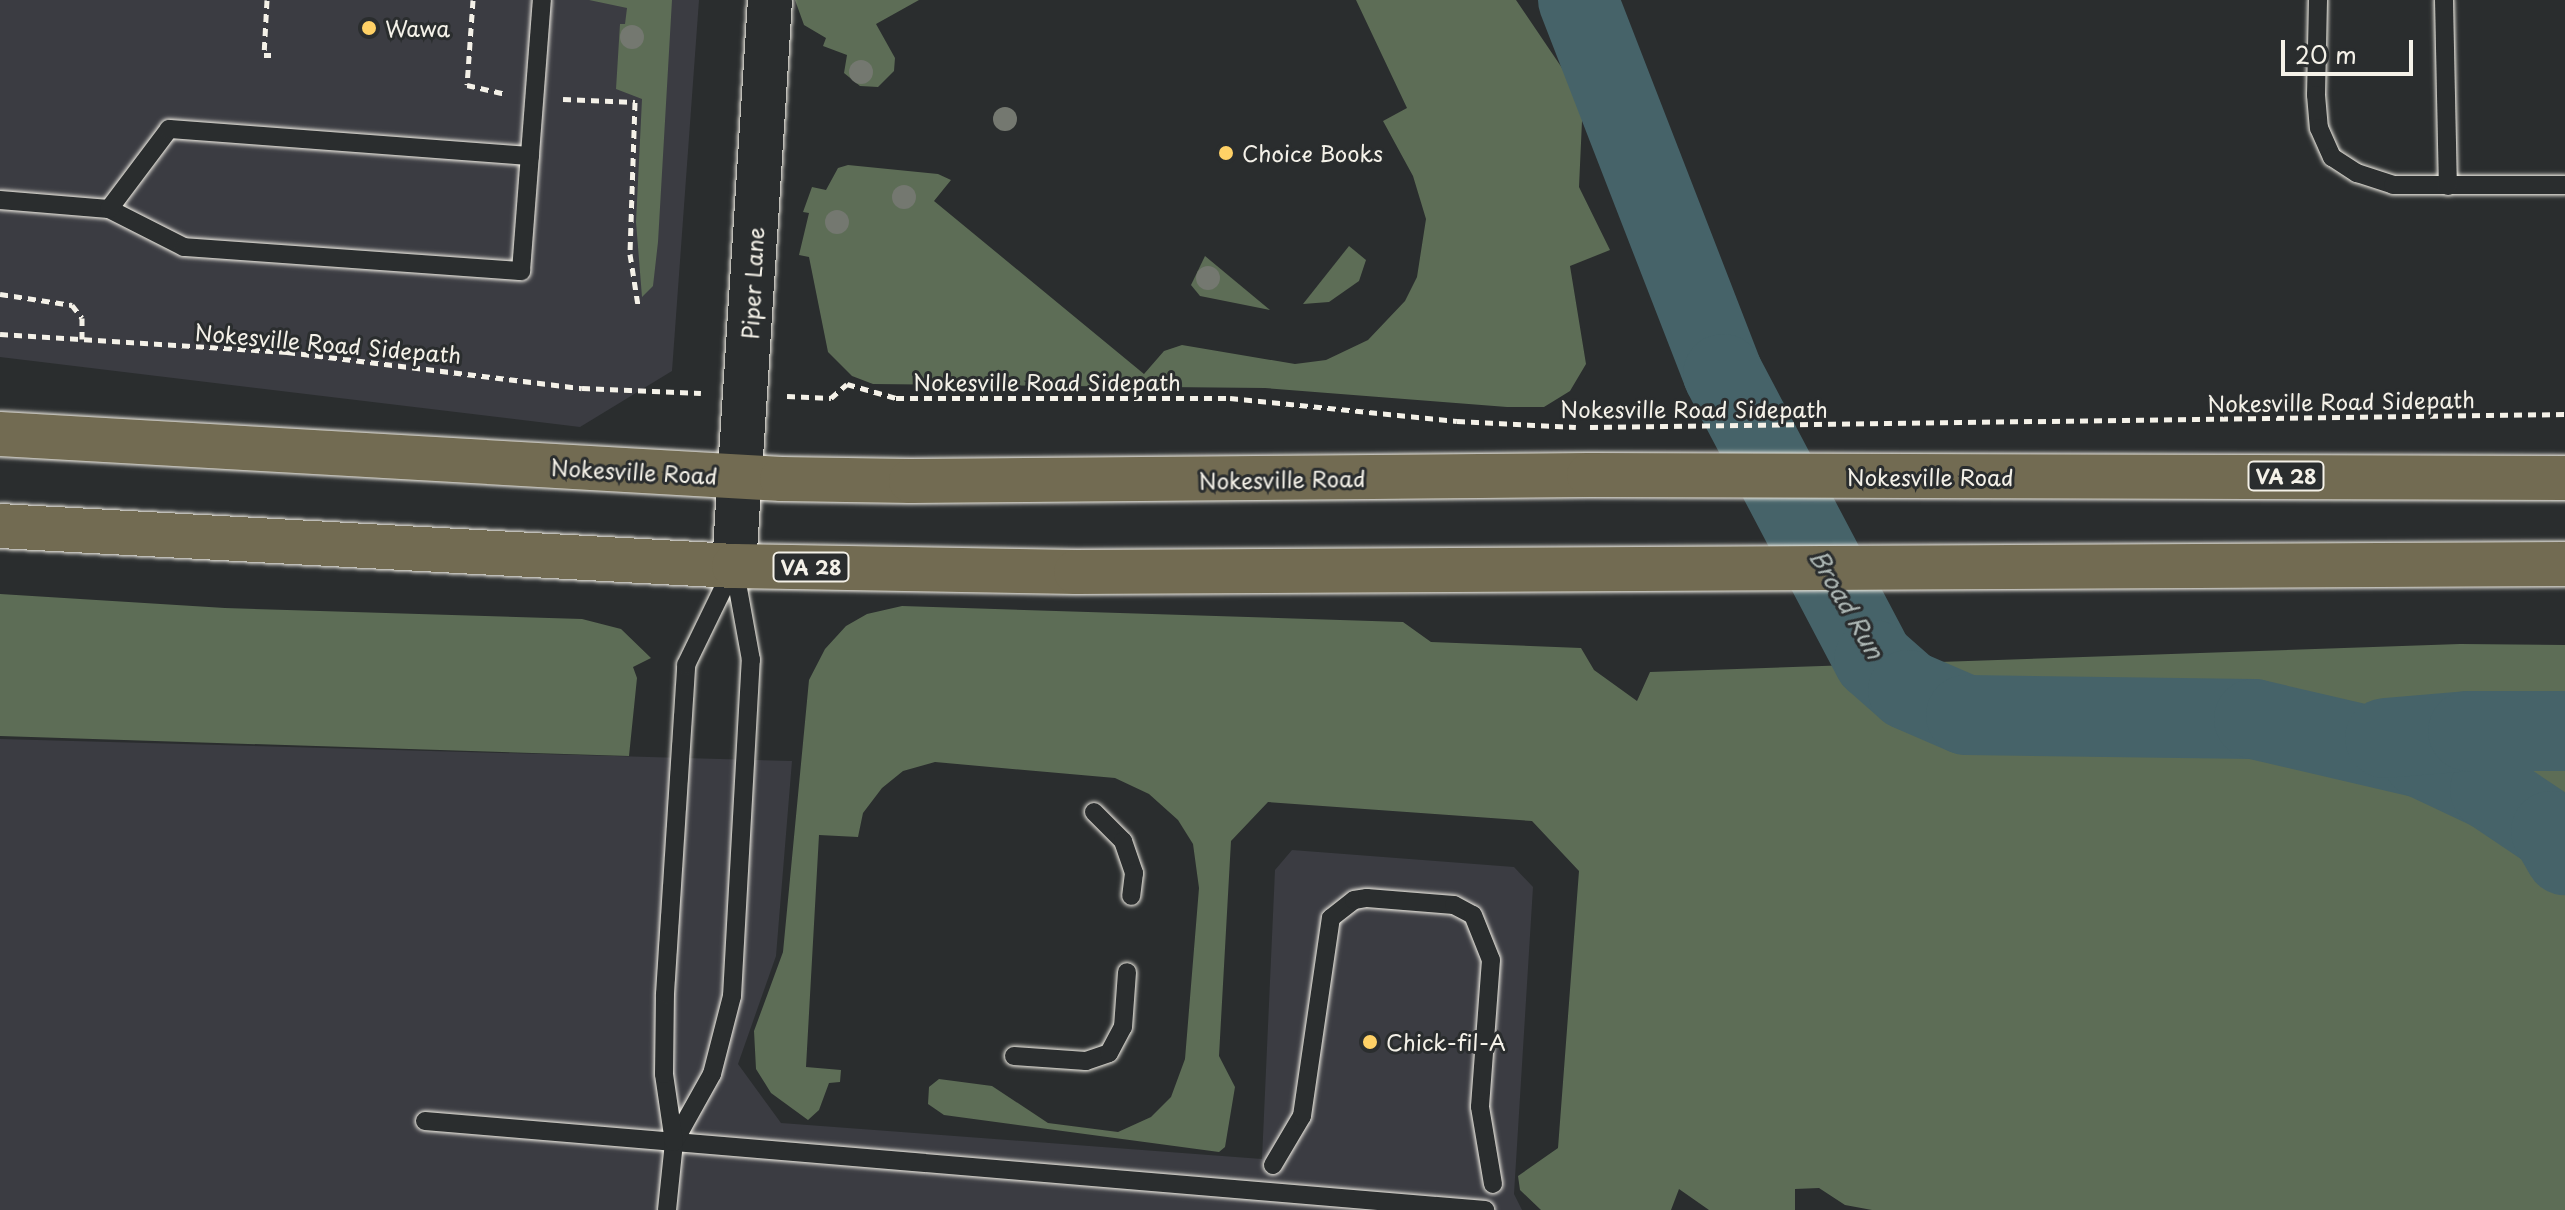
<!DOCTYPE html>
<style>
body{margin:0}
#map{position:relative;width:2565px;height:1210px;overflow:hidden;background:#2a2d2e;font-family:"Playpen Sans",sans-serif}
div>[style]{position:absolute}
.built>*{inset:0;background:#3b3c42}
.green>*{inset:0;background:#5d6d56}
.river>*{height:80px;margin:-40px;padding:0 40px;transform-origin:40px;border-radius:40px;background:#466369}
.path>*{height:5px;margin-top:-2.5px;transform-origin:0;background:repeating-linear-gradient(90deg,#f4f1e8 0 8px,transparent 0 14px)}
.roads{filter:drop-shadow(0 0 2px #f4f1e8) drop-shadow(0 0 2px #f4f1e8)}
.service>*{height:18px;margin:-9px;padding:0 9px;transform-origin:9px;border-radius:9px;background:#2a2d2e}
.tertiary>*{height:44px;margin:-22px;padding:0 22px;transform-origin:22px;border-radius:22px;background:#2a2d2e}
.trunk>*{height:44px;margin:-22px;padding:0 22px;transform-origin:22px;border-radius:22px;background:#726b52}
.trees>*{width:24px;height:24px;margin:-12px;border-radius:50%;background:#747870}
.dots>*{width:22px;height:22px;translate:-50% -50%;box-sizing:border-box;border:4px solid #2a2d2e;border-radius:50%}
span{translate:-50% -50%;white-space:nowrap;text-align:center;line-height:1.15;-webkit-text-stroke:6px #2a2d2e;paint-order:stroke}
.shield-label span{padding:2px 6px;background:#2a2d2e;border:2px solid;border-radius:6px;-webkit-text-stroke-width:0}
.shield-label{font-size:20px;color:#f4f1e8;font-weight:700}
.poi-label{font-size:22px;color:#f4f1e8}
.left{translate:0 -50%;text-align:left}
.street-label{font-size:22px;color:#f4f1e8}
.water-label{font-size:24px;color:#aeb8b5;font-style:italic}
.scale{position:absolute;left:2281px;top:40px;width:132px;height:36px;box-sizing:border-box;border:4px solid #f4f1e8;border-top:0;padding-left:10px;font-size:24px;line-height:28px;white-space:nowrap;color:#f4f1e8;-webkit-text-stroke:6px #2a2d2e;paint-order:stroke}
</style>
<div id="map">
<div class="built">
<div style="clip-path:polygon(0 0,699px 0,672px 371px,580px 427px,0 357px)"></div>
<div style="clip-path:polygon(0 739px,792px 761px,776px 956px,738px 1064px,781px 1123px,1262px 1159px,1275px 870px,1292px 850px,1514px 867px,1533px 887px,1514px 1194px,1522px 1210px,0 1210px)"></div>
</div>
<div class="green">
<div style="clip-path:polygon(589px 0,672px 0,658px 242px,653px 286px,642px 297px,636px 222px,642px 99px,616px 89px,620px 24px,625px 24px,627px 8px)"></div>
<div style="clip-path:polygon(795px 0,919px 0,876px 24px,895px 58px,894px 71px,878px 87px,860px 86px,844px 73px,847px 55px,823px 46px,826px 38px,804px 25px)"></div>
<div style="clip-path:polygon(1356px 0,1516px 0,1583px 99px,1579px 187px,1610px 250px,1570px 266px,1586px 364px,1570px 391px,1544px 407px,1507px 407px,1265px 388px,873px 384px,852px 376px,828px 352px,809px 257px,799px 255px,809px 213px,803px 212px,812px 187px,826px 190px,838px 168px,848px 165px,938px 174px,951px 180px,934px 201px,1144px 374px,1164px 351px,1182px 345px,1295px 364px,1326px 360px,1368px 340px,1405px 301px,1417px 277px,1426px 219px,1413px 176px,1383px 121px,1407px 108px)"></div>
<div style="clip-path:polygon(1349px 246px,1366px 260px,1359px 281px,1329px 302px,1303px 304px)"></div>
<div style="clip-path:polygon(1205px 256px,1270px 310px,1200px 296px,1191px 285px)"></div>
<div style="clip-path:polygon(0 594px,225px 608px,582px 619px,621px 629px,651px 658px,633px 667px,637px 678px,629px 756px,0 736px)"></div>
<div style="clip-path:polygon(902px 606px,1403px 622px,1431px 642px,1581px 648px,1594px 670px,1637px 701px,1650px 672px,2460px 644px,2565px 645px,2565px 1210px,1872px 1210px,1845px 1205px,1819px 1188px,1795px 1189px,1795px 1210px,1709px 1210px,1679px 1189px,1671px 1210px,1541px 1210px,1520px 1190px,1518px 1176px,1558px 1148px,1579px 871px,1532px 821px,1268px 802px,1231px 841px,1219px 1056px,1235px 1087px,1225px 1147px,1219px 1152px,944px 1115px,928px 1104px,929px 1087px,939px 1079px,992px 1086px,1048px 1123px,1118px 1132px,1151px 1117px,1171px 1097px,1185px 1059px,1199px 888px,1193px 844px,1178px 820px,1149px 794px,1115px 778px,935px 762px,903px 771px,882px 788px,863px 813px,858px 837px,819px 835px,806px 1067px,841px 1070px,840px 1082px,829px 1083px,819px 1110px,808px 1120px,771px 1093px,756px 1069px,754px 1031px,783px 952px,809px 680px,825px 649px,846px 626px,867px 614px)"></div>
</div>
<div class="river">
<div style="left:1578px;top:0;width:401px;rotate:68.8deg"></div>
<div style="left:1723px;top:374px;width:323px;rotate:62.2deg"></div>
<div style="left:1874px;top:660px;width:45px;rotate:41.4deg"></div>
<div style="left:1908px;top:690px;width:63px;rotate:23.3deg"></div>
<div style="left:1966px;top:715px;width:288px;rotate:0.8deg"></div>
<div style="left:2254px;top:719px;width:172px;rotate:13.1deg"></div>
<div style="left:2422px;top:758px;width:75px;rotate:25.2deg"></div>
<div style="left:2490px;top:790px;width:73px;rotate:33.9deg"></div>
<div style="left:2551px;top:831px;width:28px;rotate:60deg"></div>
<div style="left:2385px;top:738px;width:83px;rotate:-4.8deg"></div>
<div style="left:2468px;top:731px;width:97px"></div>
</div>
<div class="path">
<div style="left:267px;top:0;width:55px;rotate:93.1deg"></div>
<div style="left:264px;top:55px;width:7px"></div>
<div style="left:473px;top:0;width:85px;rotate:94deg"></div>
<div style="left:467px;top:85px;width:40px;rotate:13deg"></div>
<div style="left:563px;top:99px;width:72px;rotate:2.4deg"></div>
<div style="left:635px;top:102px;width:152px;rotate:91.9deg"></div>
<div style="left:630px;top:254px;width:52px;rotate:81.1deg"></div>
<div style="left:0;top:294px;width:73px;rotate:8.7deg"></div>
<div style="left:72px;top:305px;width:16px;rotate:52deg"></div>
<div style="left:82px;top:318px;width:21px;rotate:90deg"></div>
<div style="left:0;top:334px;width:288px;rotate:3.6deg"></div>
<div style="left:287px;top:352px;width:297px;rotate:7deg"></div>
<div style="left:582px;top:388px;width:119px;rotate:2.4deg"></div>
<div style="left:787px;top:396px;width:44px;rotate:2.6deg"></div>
<div style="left:831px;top:398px;width:21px;rotate:-41deg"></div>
<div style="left:847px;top:384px;width:51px;rotate:15.9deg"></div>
<div style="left:896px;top:398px;width:334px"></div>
<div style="left:1230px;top:398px;width:228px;rotate:5.8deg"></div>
<div style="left:1457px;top:421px;width:119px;rotate:2.9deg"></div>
<div style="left:1590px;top:427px;width:975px;rotate:-0.76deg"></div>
</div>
<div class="roads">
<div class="service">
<div style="left:2318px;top:0;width:95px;rotate:91.2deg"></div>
<div style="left:2316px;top:95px;width:33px;rotate:85deg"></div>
<div style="left:2319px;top:128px;width:32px;rotate:66deg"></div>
<div style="left:2332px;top:157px;width:30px;rotate:33deg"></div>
<div style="left:2357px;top:173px;width:38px;rotate:18deg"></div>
<div style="left:2393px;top:185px;width:172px"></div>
<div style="left:2444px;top:0;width:186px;rotate:88.8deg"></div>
<div style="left:0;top:200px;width:109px;rotate:4.7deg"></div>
<div style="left:109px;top:209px;width:84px;rotate:26.9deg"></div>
<div style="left:184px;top:247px;width:338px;rotate:4.1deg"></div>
<div style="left:521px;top:271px;width:272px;rotate:-85.6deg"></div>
<div style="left:109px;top:209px;width:100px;rotate:-53.1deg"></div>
<div style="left:169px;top:129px;width:362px;rotate:4.3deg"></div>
<div style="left:1094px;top:812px;width:41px;rotate:45deg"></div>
<div style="left:1123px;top:841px;width:34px;rotate:71deg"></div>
<div style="left:1134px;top:873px;width:23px;rotate:97deg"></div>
<div style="left:1014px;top:1056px;width:72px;rotate:4deg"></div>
<div style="left:1086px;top:1061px;width:24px;rotate:-19deg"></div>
<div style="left:1109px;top:1053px;width:30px;rotate:-62deg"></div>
<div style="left:1123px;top:1027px;width:55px;rotate:-85.8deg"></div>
<div style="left:425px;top:1121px;width:1064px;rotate:4.8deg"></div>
<div style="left:674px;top:1142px;width:78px;rotate:-60.8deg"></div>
<div style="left:712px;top:1074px;width:81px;rotate:-75.6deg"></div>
<div style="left:732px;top:996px;width:337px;rotate:-86.8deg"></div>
<div style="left:751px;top:660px;width:96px;rotate:-100.3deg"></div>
<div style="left:1273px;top:1165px;width:57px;rotate:-59.4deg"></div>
<div style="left:1302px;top:1116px;width:200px;rotate:-81.7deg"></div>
<div style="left:1331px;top:918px;width:29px;rotate:-38deg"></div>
<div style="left:1354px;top:900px;width:13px;rotate:-9deg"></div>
<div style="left:1367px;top:898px;width:87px;rotate:4.6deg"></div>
<div style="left:1454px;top:905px;width:21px;rotate:28deg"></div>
<div style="left:1473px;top:915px;width:48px;rotate:68.2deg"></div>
<div style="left:1491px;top:960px;width:147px;rotate:94.3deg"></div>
<div style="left:1480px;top:1107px;width:78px;rotate:80.4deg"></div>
<div style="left:667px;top:1210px;width:68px;rotate:-84.1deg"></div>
<div style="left:674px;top:1142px;width:69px;rotate:-98.4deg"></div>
<div style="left:664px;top:1074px;width:80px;rotate:-89.3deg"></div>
<div style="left:665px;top:994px;width:330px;rotate:-86.3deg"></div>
<div style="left:686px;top:665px;width:110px;rotate:-64.1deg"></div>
</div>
<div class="tertiary">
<div style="left:734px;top:566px;width:567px;rotate:-86.36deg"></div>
</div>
<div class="trunk">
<div style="left:0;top:434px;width:783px;rotate:3.29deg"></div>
<div style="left:782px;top:479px;width:129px;rotate:0.9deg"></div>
<div style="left:911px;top:481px;width:678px;rotate:-0.51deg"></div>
<div style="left:1589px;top:475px;width:976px;rotate:0.18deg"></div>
<div style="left:0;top:526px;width:735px;rotate:3.12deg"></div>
<div style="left:734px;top:566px;width:342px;rotate:1deg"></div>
<div style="left:1076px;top:572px;width:1489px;rotate:-0.31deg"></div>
</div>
</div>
<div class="trees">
<div style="left:632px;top:37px"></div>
<div style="left:861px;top:72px"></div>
<div style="left:1005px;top:119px"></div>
<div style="left:904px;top:197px"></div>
<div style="left:837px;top:222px"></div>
<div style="left:1208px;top:278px"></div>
</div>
<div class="dots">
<div style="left:369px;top:28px;background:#ffd166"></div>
<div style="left:1226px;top:153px;background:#ffd166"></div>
<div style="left:1370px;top:1042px;background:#ffd166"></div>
</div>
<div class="shield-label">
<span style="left:2286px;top:476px">VA 28</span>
<span style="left:811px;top:567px">VA 28</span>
</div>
<div class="poi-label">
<span class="left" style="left:385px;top:28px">Wawa</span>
<span class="left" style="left:1242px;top:153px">Choice Books</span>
<span class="left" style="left:1386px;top:1042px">Chick-fil-A</span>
</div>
<div class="street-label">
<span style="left:752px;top:283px;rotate:-87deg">Piper Lane</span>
<span style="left:328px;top:343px;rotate:5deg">Nokesville Road Sidepath</span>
<span style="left:1047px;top:382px">Nokesville Road Sidepath</span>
<span style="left:2341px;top:401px;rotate:-1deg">Nokesville Road Sidepath</span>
<span style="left:1694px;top:409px">Nokesville Road Sidepath</span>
<span style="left:634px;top:471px;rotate:3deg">Nokesville Road</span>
<span style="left:1930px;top:477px">Nokesville Road</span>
<span style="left:1282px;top:479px;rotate:-1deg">Nokesville Road</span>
</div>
<div class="water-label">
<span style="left:1847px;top:604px;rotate:60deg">Broad Run</span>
</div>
<div class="scale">20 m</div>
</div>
